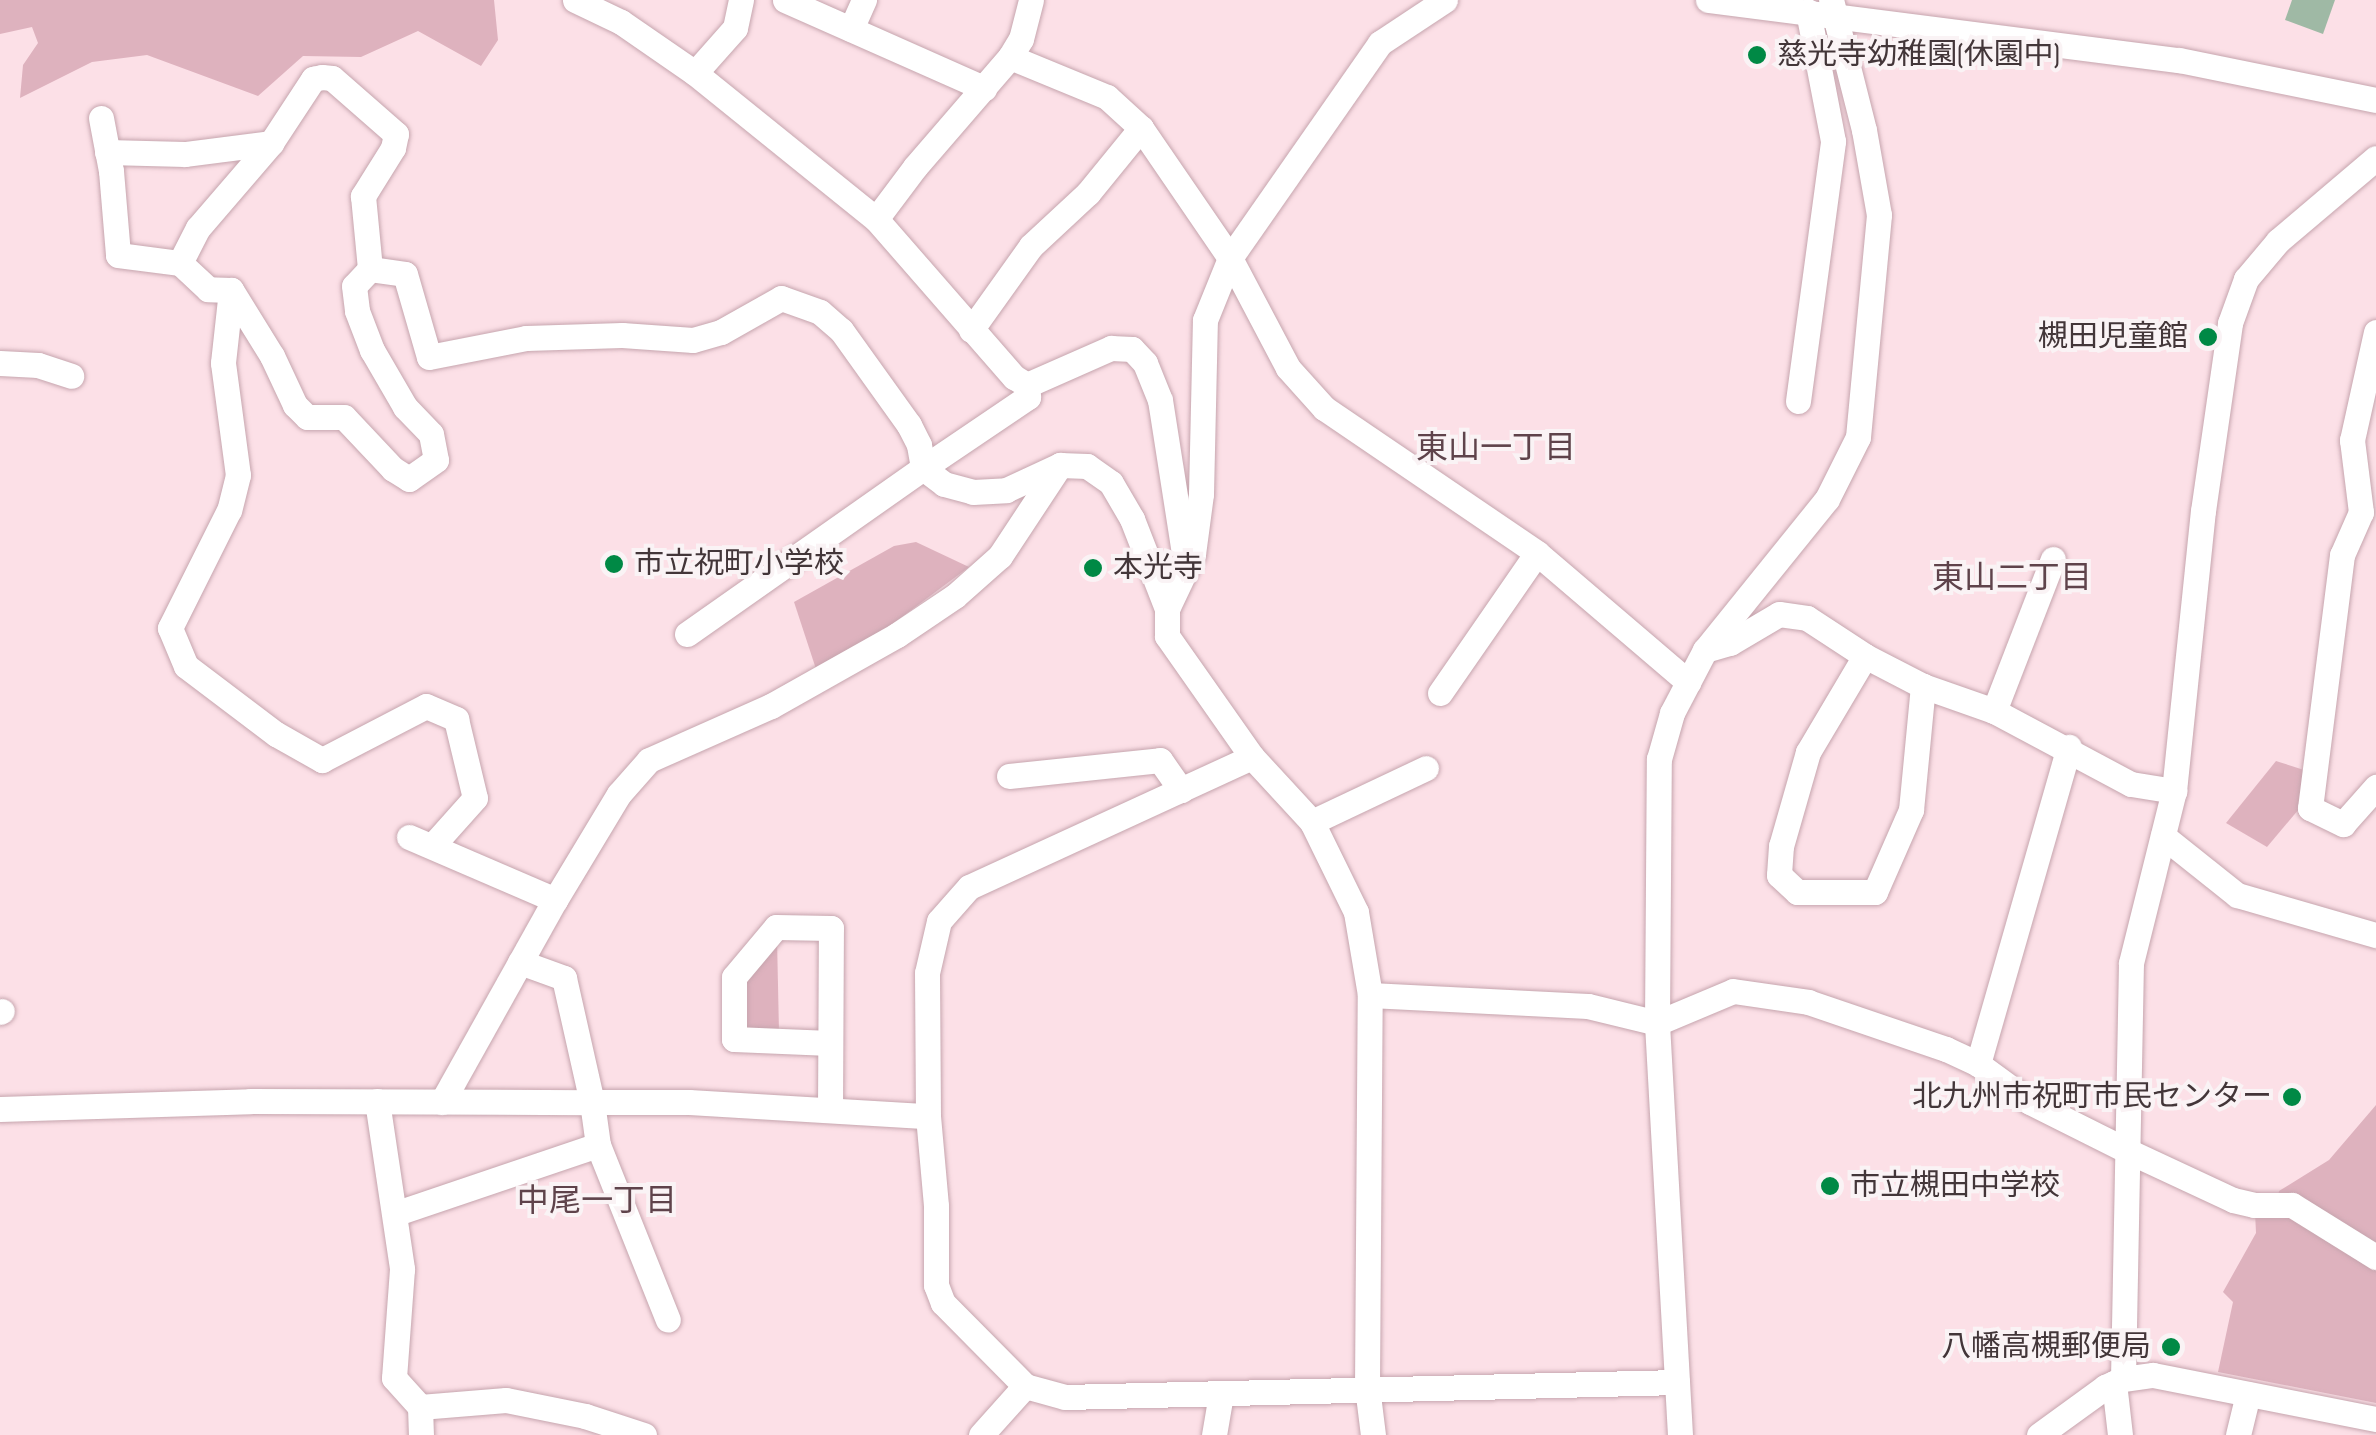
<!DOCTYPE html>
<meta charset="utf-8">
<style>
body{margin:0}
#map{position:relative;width:2376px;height:1435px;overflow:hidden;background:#fce0e7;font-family:"Sofia Sans Condensed","Noto Sans JP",sans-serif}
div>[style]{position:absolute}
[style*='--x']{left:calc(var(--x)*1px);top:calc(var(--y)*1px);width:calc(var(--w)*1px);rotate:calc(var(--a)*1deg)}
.green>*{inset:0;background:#deb2be}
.building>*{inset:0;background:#9fb9a5}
.roads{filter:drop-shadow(0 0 2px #c6a5ae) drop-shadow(0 0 2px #c6a5ae)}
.minor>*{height:25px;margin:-12.5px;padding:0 12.5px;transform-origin:12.5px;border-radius:12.5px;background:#fff}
.dots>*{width:28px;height:28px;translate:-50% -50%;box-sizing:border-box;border:5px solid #faf3f5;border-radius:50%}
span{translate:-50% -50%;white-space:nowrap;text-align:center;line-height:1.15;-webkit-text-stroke:8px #faf3f5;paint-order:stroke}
.poi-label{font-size:30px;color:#433639}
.left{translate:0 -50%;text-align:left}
.right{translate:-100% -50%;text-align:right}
.neighbourhood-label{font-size:32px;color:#5f434b}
</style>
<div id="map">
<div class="green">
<div style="clip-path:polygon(0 0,494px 0,498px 40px,481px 66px,418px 31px,361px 57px,303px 56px,258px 96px,147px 55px,92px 62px,20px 98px,23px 65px,38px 43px,32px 27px,0 34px)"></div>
<div style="clip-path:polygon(916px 542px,969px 567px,883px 631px,816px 669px,794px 602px,894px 546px)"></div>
<div style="clip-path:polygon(2276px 761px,2304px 770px,2299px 809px,2267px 847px,2226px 823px)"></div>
<div style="clip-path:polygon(777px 938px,779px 1032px,747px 1030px,742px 977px)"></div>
<div style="clip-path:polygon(2376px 1105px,2376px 1403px,2218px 1372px,2233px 1302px,2223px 1292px,2256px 1233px,2255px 1212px,2275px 1213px,2279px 1191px,2329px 1160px)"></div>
</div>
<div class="building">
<div style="clip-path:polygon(2292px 0,2335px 0,2323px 34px,2285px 20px)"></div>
</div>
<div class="roads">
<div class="minor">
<div style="--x:575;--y:0;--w:51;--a:25.6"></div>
<div style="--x:621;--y:22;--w:90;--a:34.6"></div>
<div style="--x:695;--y:73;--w:233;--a:38.9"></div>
<div style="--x:876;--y:219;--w:210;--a:48.9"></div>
<div style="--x:1014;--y:377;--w:15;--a:32"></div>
<div style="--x:1027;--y:385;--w:92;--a:-23.8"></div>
<div style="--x:1111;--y:348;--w:21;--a:3"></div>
<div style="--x:1132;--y:349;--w:19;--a:47"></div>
<div style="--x:1145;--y:363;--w:40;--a:68"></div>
<div style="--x:1160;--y:400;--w:149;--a:81.1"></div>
<div style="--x:785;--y:0;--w:218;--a:23.9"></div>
<div style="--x:1708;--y:0;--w:475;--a:7.3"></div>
<div style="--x:2179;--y:60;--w:201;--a:11.5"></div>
<div style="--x:851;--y:29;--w:32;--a:-66"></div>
<div style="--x:1010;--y:57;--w:105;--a:22.4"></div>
<div style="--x:1107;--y:97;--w:46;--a:42.4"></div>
<div style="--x:1141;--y:128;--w:158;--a:55.6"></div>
<div style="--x:1230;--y:258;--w:124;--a:62.2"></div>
<div style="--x:1288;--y:368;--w:54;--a:48"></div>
<div style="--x:1324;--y:408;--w:258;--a:34.2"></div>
<div style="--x:1537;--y:553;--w:199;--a:40.5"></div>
<div style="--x:695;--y:73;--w:60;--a:-48.4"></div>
<div style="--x:735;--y:28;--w:29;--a:-78"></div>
<div style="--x:322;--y:77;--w:10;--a:6"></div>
<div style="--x:332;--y:78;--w:85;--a:41.2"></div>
<div style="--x:396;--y:134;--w:14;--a:102"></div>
<div style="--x:393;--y:148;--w:57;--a:122"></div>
<div style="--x:363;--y:196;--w:73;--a:84.5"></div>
<div style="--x:370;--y:269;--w:23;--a:133"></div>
<div style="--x:354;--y:286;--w:25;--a:83"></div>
<div style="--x:357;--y:311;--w:42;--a:69"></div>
<div style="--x:372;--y:350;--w:66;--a:59.9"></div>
<div style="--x:405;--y:407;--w:37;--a:46"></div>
<div style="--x:431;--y:434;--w:26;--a:79"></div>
<div style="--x:436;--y:460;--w:33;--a:145"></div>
<div style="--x:409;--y:479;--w:19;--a:-148"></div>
<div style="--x:393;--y:469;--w:71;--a:-133.3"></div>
<div style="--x:344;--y:417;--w:37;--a:180"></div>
<div style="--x:307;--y:417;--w:17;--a:-135"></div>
<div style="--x:295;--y:405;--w:54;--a:-115.1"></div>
<div style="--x:272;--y:356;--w:78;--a:-121.8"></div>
<div style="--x:231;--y:290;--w:23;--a:-178"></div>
<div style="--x:208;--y:289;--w:38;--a:-137"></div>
<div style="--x:180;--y:263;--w:39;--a:-63"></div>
<div style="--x:198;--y:228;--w:112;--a:-49.3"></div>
<div style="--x:271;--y:143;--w:77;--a:-56.7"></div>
<div style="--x:313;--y:79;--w:9;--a:-13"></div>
<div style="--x:101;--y:118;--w:54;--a:79.3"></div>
<div style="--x:111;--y:171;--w:84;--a:85.2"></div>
<div style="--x:118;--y:255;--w:63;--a:7.4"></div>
<div style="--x:107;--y:152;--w:78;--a:1.5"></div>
<div style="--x:185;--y:154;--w:87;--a:-7.3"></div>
<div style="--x:876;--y:219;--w:65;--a:-53.1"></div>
<div style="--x:915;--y:167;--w:145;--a:-49.2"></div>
<div style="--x:1010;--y:57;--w:21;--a:-59"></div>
<div style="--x:1021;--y:39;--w:40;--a:-75.6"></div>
<div style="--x:370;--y:269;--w:35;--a:8"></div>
<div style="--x:405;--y:274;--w:86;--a:73.9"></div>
<div style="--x:429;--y:357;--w:99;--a:-11.1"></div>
<div style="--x:526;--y:338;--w:96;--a:-1.8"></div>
<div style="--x:622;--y:335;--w:71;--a:4"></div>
<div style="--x:693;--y:340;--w:29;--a:-16"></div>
<div style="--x:721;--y:332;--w:69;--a:-29.5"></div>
<div style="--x:781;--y:298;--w:41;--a:19.7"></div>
<div style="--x:820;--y:312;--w:28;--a:41"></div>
<div style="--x:841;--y:330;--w:117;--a:54.4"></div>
<div style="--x:909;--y:425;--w:22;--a:63"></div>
<div style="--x:919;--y:445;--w:23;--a:80"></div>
<div style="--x:923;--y:468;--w:127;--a:-34.1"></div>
<div style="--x:1028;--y:397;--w:12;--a:-95"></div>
<div style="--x:231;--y:290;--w:73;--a:96.3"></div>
<div style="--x:223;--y:363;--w:113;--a:82.4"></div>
<div style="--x:238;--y:475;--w:36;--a:104"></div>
<div style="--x:229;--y:510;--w:132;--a:116.6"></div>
<div style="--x:170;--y:628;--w:41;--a:67.2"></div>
<div style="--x:186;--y:666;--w:113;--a:37.1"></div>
<div style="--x:276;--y:734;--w:53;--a:29.5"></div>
<div style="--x:322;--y:760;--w:117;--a:-27.4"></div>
<div style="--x:426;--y:706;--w:33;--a:23"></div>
<div style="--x:456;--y:719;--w:81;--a:76.5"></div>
<div style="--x:475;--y:798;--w:63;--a:131.8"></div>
<div style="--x:971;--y:330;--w:103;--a:-54.5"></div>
<div style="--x:1031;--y:246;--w:78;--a:-42.9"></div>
<div style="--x:1088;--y:193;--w:84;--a:-50.8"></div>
<div style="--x:2376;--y:332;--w:111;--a:102.5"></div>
<div style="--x:2352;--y:440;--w:73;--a:82.9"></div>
<div style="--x:2361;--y:512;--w:47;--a:113.8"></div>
<div style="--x:2342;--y:555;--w:255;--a:97.2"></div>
<div style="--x:2310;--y:808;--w:37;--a:26"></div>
<div style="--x:2343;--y:824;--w:50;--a:-48.3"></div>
<div style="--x:0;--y:363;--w:38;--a:3"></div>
<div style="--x:38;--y:365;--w:35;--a:18"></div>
<div style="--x:1798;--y:401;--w:262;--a:-82.3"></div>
<div style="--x:1833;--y:141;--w:132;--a:-100.9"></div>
<div style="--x:687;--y:634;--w:289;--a:-35.1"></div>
<div style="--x:923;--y:468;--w:26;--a:37"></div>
<div style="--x:944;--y:484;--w:30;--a:15"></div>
<div style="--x:973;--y:492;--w:33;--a:-3"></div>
<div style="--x:1006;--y:490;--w:60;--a:-24.8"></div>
<div style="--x:1060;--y:465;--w:27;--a:2"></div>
<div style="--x:1087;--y:466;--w:29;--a:35"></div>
<div style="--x:1111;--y:483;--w:42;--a:59.7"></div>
<div style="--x:1132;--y:519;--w:97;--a:68.7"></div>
<div style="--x:1705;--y:650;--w:26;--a:-16"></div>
<div style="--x:1730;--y:643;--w:57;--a:-30.6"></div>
<div style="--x:1779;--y:614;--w:28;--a:8"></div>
<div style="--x:1807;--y:618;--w:69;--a:33.2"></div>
<div style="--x:1865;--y:656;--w:65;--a:27.3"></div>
<div style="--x:1923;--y:686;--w:75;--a:19.4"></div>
<div style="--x:1994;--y:711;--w:155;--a:28.1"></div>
<div style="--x:2131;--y:784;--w:44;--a:9.2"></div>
<div style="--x:1865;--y:656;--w:112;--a:120.7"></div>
<div style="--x:1808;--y:752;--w:98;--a:106"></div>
<div style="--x:1781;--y:846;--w:29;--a:94"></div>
<div style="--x:1779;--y:875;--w:25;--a:43"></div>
<div style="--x:1797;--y:892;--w:78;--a:0"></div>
<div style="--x:1875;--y:892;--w:90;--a:-66.3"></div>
<div style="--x:1911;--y:810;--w:125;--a:-84.5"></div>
<div style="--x:1440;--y:693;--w:170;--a:-55.3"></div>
<div style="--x:1994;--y:711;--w:163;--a:-68.8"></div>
<div style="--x:1252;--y:757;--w:311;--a:155.3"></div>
<div style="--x:969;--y:887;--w:45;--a:131.4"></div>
<div style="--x:939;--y:921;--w:53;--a:103"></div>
<div style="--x:927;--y:973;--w:143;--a:89.6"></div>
<div style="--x:928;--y:1116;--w:90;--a:84.9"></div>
<div style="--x:936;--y:1206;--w:79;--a:90"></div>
<div style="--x:936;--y:1285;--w:19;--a:69"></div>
<div style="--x:943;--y:1303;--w:117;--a:45.3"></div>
<div style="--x:1025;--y:1386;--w:41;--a:15.4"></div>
<div style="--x:1065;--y:1397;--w:612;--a:-1.4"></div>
<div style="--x:1009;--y:776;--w:152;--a:-6"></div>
<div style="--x:1160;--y:760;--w:37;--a:55"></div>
<div style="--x:1312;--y:822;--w:126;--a:-25.3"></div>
<div style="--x:2163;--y:836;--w:95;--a:38.6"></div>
<div style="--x:2237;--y:895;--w:145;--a:16.1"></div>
<div style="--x:409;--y:837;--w:159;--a:23.3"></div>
<div style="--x:520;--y:962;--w:47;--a:20"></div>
<div style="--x:564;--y:978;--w:127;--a:77.3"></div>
<div style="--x:592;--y:1102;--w:97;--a:0"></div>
<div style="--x:689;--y:1102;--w:239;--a:3.4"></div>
<div style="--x:1370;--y:995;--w:218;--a:2.9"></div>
<div style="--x:1588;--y:1006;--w:71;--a:13.8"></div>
<div style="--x:1657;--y:1023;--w:82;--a:-22.8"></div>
<div style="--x:1733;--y:991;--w:76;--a:8.3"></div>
<div style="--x:1808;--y:1002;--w:146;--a:18.8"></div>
<div style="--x:1946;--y:1049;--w:35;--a:25"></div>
<div style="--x:1978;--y:1064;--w:64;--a:36.2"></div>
<div style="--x:2030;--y:1102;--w:110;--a:26.6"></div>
<div style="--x:2128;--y:1151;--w:116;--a:25"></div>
<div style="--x:2233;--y:1200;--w:22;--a:13"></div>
<div style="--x:2254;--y:1205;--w:38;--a:0"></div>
<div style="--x:2292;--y:1205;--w:99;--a:31.8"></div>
<div style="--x:0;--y:1012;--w:2;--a:-27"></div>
<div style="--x:1978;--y:1064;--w:330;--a:-74"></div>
<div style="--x:377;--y:1101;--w:170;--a:81.5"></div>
<div style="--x:402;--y:1269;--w:109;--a:94.2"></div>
<div style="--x:394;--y:1378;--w:39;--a:48"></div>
<div style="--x:420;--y:1407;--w:28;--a:88"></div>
<div style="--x:442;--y:1102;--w:231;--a:-60.8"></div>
<div style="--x:555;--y:900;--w:124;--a:-58.9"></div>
<div style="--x:619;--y:794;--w:45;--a:-48.6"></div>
<div style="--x:649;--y:760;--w:133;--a:-23.9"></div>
<div style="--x:771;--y:706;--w:145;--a:-29.4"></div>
<div style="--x:897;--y:635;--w:70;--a:-33.9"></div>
<div style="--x:955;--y:596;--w:60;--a:-41.6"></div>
<div style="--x:1000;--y:556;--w:109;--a:-56.6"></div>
<div style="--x:0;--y:1109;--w:250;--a:-1.8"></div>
<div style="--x:250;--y:1101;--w:342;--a:0.2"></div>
<div style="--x:592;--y:1102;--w:43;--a:82.1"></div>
<div style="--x:598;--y:1145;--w:188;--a:68.2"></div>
<div style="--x:830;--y:1110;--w:182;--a:-89.7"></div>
<div style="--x:831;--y:928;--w:55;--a:-179"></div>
<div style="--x:776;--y:927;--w:65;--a:130"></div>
<div style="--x:734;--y:977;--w:62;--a:90"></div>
<div style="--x:734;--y:1039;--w:96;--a:2.4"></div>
<div style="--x:397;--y:1213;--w:212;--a:-18.7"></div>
<div style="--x:2123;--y:1379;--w:416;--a:-88.9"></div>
<div style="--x:2131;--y:963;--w:177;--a:-76"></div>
<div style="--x:2174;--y:791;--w:281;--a:-84.1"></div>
<div style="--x:2203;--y:511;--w:190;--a:-81.8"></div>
<div style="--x:2230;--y:323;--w:47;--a:-70"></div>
<div style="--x:2246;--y:279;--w:50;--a:-49.9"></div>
<div style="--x:2278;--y:241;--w:128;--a:-40.3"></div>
<div style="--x:2114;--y:1383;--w:52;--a:83.4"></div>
<div style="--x:420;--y:1407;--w:86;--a:-4.7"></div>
<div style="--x:506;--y:1400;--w:81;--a:11.4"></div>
<div style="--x:585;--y:1416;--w:62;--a:17.9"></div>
<div style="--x:981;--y:1435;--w:66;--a:-48.1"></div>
<div style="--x:1214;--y:1435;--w:42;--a:-80.3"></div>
<div style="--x:1373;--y:1435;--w:48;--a:-97.1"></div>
<div style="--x:1367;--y:1387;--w:392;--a:-89.6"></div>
<div style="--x:1370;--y:995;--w:84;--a:-99.6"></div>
<div style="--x:1356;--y:912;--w:100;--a:-116.1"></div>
<div style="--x:1312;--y:822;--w:88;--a:-132.7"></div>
<div style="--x:1252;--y:757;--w:148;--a:-125.1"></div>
<div style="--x:1167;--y:636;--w:27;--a:-90"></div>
<div style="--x:1167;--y:609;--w:61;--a:-64.7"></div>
<div style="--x:1193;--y:554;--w:61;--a:-82.4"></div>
<div style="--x:1201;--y:494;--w:174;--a:-88.7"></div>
<div style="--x:1205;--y:320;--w:67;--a:-68"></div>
<div style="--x:1230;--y:258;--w:262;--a:-55.1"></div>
<div style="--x:1380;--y:43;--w:78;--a:-33.5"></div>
<div style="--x:1680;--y:1435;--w:413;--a:-93.2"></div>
<div style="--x:1657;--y:1023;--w:264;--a:-89.6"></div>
<div style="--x:1659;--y:759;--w:48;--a:-74.2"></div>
<div style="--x:1672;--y:713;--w:71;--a:-62.4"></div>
<div style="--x:1705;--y:650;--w:194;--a:-51.1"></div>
<div style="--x:1827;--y:499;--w:69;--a:-63.4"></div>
<div style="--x:1858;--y:437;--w:223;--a:-84.6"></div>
<div style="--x:1879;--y:215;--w:86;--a:-100"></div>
<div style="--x:1864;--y:130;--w:134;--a:-104.2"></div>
<div style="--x:2039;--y:1435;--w:82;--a:-36"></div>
<div style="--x:2105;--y:1387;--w:20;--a:-24"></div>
<div style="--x:2123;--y:1379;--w:30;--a:-8"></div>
<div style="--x:2153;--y:1375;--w:227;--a:11.2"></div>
<div style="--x:2238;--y:1435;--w:42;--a:-76.3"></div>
</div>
</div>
<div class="dots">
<div style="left:1757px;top:55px;background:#008945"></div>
<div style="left:2208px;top:337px;background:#008945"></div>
<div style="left:614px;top:564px;background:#008945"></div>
<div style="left:1093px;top:568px;background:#008945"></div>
<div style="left:2292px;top:1097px;background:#008945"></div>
<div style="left:1830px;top:1186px;background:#008945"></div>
<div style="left:2171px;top:1347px;background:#008945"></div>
</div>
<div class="poi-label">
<span class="left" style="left:1777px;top:55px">慈光寺幼稚園(休園中)</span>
<span class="right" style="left:2188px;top:337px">槻田児童館</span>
<span class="left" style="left:634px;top:564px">市立祝町小学校</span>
<span class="left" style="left:1113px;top:568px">本光寺</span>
<span class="right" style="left:2272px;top:1097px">北九州市祝町市民センター</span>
<span class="left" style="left:1850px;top:1186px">市立槻田中学校</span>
<span class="right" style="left:2151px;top:1347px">八幡高槻郵便局</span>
</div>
<div class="neighbourhood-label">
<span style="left:1496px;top:449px">東山一丁目</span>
<span style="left:2012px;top:579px">東山二丁目</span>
<span style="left:597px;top:1202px">中尾一丁目</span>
</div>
</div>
